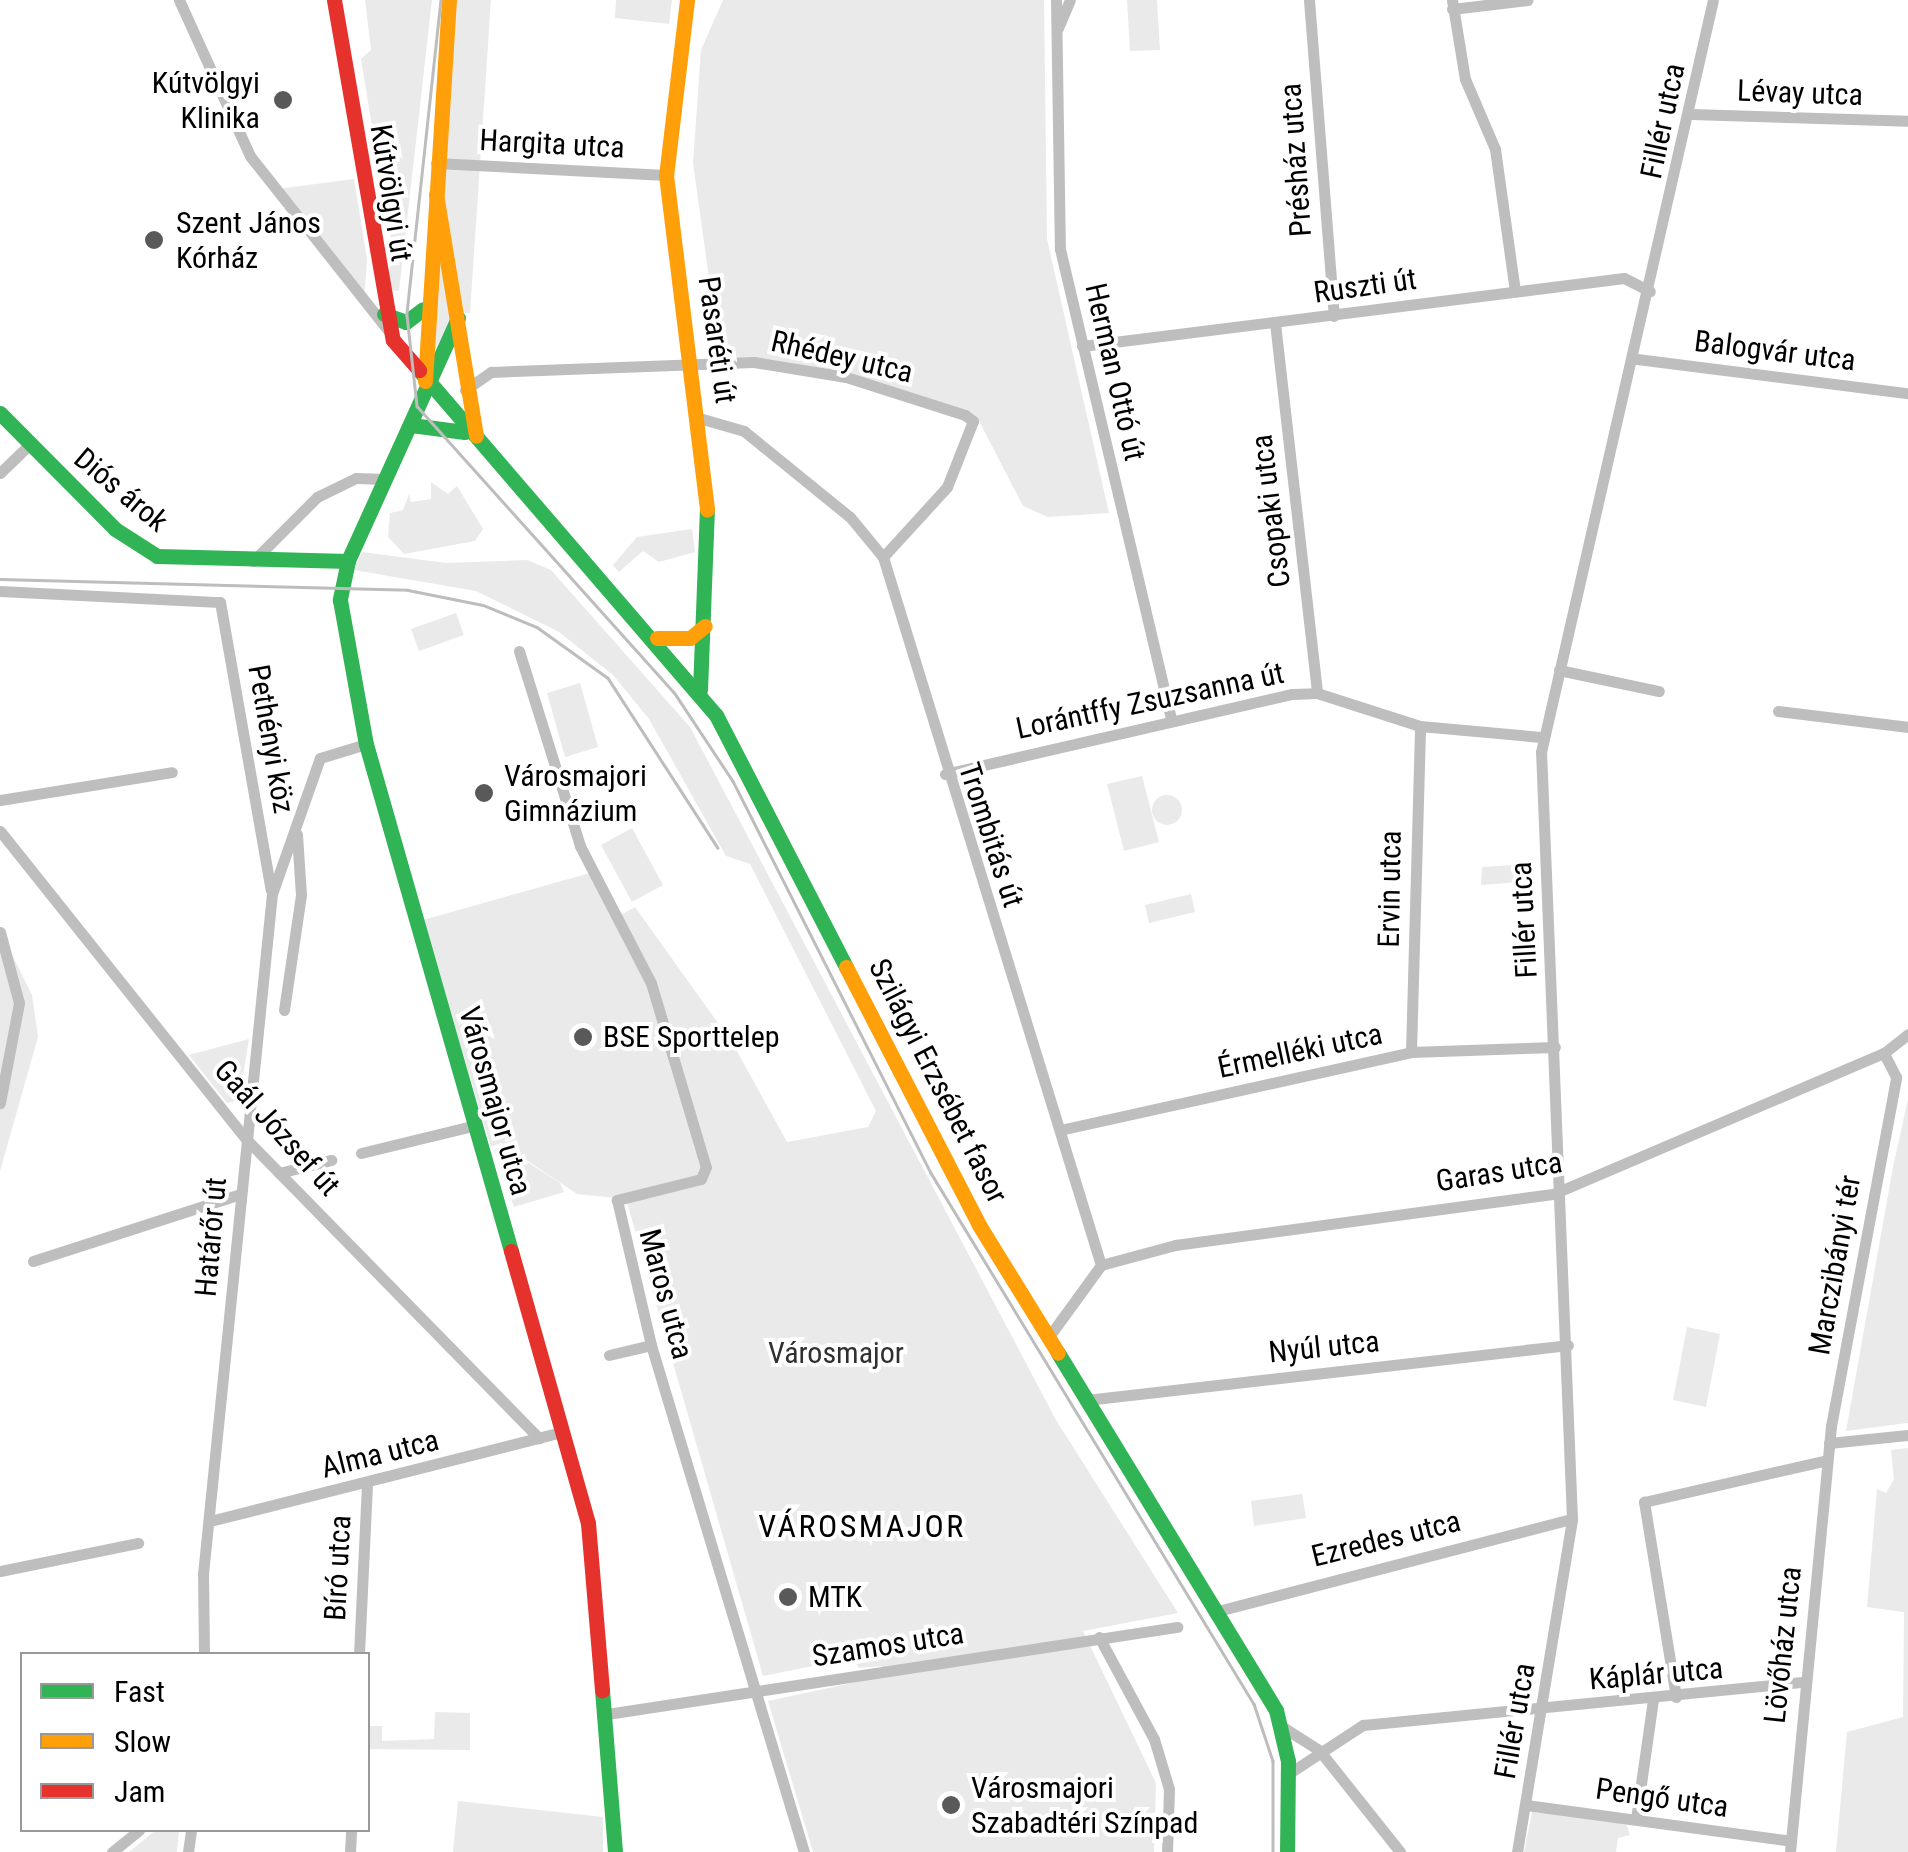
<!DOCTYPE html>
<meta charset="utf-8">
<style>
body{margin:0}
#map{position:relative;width:1908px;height:1852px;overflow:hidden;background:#fff;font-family:"Roboto Condensed",sans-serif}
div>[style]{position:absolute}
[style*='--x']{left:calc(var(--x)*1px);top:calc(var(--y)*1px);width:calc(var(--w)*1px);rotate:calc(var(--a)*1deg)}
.green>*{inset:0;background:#eaeaea}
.round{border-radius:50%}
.street>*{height:11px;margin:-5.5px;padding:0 5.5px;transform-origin:5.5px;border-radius:5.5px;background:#bebebe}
.fast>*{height:15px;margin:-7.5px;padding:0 7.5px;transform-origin:7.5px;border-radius:7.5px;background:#30b455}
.slow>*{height:15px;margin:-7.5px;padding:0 7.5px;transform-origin:7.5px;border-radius:7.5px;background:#ff9f0a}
.jam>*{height:15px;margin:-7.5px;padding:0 7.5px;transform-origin:7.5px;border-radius:7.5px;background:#e5322d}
.tram>*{height:2.5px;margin:-1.25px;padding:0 1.25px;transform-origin:1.25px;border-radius:1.25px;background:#bdbdbd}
.dots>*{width:28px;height:28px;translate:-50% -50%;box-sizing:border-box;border:5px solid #fff;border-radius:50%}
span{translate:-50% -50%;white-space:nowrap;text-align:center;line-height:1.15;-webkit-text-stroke:8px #fff;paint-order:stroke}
.poi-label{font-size:30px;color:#000}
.right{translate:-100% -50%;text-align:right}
.left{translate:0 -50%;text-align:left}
.street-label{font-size:30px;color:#000}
.park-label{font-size:30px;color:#303030}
.neighbourhood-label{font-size:32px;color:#000;letter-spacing:2.5px}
.legend{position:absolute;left:20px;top:1652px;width:350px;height:180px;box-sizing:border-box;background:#fff;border:2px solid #999;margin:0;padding:12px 18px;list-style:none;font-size:30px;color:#000}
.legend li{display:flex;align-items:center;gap:20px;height:50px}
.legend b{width:50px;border:2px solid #999}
</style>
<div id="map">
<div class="green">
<div style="clip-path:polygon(365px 0,432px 0,399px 291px,389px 290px,392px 198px,381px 182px,361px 59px,371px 50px)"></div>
<div style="clip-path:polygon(456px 0,491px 0,470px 313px,454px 313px,432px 356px)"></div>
<div style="clip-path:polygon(616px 0,672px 0,669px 24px,615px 18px)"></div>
<div style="clip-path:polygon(723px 0,1044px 0,1047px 239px,1109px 513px,1048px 517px,1023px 506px,978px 419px,845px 373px,720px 357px,693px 163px,701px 50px)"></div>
<div style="clip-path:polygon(1127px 0,1157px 0,1160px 50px,1130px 51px)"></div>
<div style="clip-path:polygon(354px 179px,367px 259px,364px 301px,277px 189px)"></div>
<div style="clip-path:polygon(431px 482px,448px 494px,457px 486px,483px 529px,475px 541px,404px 554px,388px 537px,390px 513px,403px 510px,409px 494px,411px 502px,431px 499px)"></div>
<div style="clip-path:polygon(692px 529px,695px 552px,659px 562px,643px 551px,619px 572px,613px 565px,637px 537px)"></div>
<div style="clip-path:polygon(362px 552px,446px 563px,527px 560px,551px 570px,690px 727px,1056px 1420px,1178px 1613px,1083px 1631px,1156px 1783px,1154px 1852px,813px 1852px,768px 1701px,885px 1676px,882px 1666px,859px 1668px,852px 1658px,763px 1676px,626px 1199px,577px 1194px,501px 1143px,491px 1147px,423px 920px,590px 873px,614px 919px,635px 907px,733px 1044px,787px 1142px,868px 1127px,876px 1111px,750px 864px,726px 856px,649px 719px,613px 675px,559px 632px,476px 591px,354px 570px)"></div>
<div style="clip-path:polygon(456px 613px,464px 635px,419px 651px,411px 629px)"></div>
<div style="clip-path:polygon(580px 683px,598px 747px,565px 757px,547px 693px)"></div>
<div style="clip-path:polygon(1142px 776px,1159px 842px,1124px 851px,1107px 784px)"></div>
<div class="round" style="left:1152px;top:795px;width:30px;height:30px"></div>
<div style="clip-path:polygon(632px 828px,663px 885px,632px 902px,601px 845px)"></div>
<div style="clip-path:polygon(1531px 864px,1532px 881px,1481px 885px,1482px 867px)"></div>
<div style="clip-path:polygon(1191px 894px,1195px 912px,1149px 923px,1145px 905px)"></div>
<div style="clip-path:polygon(0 930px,32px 995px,38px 1037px,0 1171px)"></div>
<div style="clip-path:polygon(249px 1039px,239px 1100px,227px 1103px,189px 1055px)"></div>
<div style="clip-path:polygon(1908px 1099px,1908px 1423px,1846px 1431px,1893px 1167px)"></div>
<div style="clip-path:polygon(502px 1146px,560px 1183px,564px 1192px,514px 1207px,494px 1150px)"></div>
<div style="clip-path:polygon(1687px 1327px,1720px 1334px,1706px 1407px,1673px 1400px)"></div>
<div style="clip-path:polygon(1908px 1448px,1908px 1852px,1836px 1852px,1847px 1732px,1903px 1717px,1904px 1612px,1867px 1607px,1877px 1489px,1886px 1493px,1894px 1479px,1891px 1450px)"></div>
<div style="clip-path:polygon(1302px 1494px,1306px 1518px,1254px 1526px,1251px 1501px)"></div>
<div style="clip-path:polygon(435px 1712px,470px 1713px,470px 1750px,368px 1749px,368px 1726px,382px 1726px,382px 1741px,434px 1739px)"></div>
<div style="clip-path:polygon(458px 1801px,603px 1817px,603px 1852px,453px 1852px)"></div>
<div style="clip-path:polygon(1532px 1812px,1625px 1820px,1630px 1835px,1618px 1838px,1616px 1852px,1524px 1852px)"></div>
<div style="clip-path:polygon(156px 1830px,179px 1830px,177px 1852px,129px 1852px)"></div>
</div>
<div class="street">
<div style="--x:179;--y:0;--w:171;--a:65.5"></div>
<div style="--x:250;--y:156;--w:222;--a:51.6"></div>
<div style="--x:1056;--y:0;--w:249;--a:89.1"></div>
<div style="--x:1060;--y:249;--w:482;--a:76.7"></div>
<div style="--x:1309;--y:0;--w:317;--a:85.5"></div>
<div style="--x:1452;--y:0;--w:80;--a:80.7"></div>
<div style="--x:1465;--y:79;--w:76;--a:66.8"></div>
<div style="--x:1495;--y:149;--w:144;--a:82"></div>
<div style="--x:1452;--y:9;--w:76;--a:-6.8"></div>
<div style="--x:1058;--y:28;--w:30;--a:-67"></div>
<div style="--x:1691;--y:114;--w:217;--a:1.8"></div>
<div style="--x:436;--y:163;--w:230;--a:3"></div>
<div style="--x:1275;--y:323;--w:372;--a:83.5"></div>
<div style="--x:1082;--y:346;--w:546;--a:-7.15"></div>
<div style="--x:1624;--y:278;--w:29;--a:27"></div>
<div style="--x:1637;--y:359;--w:273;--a:7.2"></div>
<div style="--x:465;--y:390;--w:32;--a:-35"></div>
<div style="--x:491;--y:372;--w:263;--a:-2.2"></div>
<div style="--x:754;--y:362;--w:93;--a:9.3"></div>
<div style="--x:846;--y:377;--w:125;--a:17.7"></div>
<div style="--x:965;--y:415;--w:10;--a:37"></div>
<div style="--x:973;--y:421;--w:71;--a:111.5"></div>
<div style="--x:947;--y:487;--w:95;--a:132.4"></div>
<div style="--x:699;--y:418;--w:47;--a:16.1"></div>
<div style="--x:744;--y:431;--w:136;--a:39.1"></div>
<div style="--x:850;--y:517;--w:52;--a:50.5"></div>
<div style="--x:883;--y:557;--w:741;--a:72.89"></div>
<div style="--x:0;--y:473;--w:42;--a:-44"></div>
<div style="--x:253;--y:561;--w:91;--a:-45"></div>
<div style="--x:317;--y:497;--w:43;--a:-26"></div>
<div style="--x:356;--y:478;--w:30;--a:2"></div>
<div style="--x:0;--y:591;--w:220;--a:2.9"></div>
<div style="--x:220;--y:602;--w:292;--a:80"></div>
<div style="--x:519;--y:651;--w:204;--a:72.6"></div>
<div style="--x:580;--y:846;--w:154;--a:62.6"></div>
<div style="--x:651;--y:983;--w:192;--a:73.4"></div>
<div style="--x:706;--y:1167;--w:13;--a:113"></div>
<div style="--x:701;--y:1179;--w:87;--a:166"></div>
<div style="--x:617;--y:1200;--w:149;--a:76.8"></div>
<div style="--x:651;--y:1345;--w:530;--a:73.21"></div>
<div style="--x:1559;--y:670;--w:102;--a:11.9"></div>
<div style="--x:1778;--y:711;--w:131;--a:7"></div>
<div style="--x:945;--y:774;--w:356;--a:-13"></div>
<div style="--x:1292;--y:694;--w:25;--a:-2"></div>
<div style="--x:1317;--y:693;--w:108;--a:17.8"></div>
<div style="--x:1420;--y:726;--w:122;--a:5.2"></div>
<div style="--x:0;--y:800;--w:174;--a:-9.2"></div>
<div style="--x:0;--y:831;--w:394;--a:51.4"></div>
<div style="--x:246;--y:1139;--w:419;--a:45.6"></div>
<div style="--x:0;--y:932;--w:73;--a:75"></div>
<div style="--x:19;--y:1003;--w:102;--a:100.8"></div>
<div style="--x:284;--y:1010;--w:116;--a:-81.6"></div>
<div style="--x:301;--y:895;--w:61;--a:-93.8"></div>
<div style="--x:1411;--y:1052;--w:326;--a:-88.4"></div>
<div style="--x:1060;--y:1130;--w:360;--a:-12.5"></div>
<div style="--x:1411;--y:1052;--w:144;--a:-2"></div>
<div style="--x:361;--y:1153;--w:115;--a:-13.6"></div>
<div style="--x:279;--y:1173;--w:54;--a:-14"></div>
<div style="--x:33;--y:1261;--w:218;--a:-17.9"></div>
<div style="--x:1048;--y:1338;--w:90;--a:-54"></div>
<div style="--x:1101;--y:1265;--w:77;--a:-15.1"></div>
<div style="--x:1175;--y:1245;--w:381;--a:-7.7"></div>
<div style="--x:1553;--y:1194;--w:360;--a:-23.1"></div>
<div style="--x:1884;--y:1053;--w:31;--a:-38"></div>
<div style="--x:609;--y:1355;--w:43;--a:-13.4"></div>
<div style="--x:1086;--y:1400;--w:485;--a:-6.5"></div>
<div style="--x:1829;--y:1443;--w:79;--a:-5.8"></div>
<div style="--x:210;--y:1521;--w:363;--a:-14.2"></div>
<div style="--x:0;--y:1571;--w:141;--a:-11.5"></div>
<div style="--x:1214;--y:1612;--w:370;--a:-14.6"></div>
<div style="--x:1099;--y:1637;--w:116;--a:61.7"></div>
<div style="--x:1154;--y:1739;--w:52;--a:73.3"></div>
<div style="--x:1169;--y:1789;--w:63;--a:91.8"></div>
<div style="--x:204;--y:1654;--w:80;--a:-90.7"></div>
<div style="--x:203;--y:1574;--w:683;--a:-84.21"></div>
<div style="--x:272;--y:894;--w:144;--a:-70.6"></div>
<div style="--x:320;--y:758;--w:48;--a:-16.9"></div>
<div style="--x:359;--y:1654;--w:170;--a:-87.3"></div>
<div style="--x:1676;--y:1697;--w:198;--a:-99.3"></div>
<div style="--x:1644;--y:1502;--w:188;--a:-12.9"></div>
<div style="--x:607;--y:1714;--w:577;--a:-8.68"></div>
<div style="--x:1281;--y:1726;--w:45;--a:32.3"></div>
<div style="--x:1319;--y:1750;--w:130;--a:51.5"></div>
<div style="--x:1288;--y:1774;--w:90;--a:-33.2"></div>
<div style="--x:1363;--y:1725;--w:442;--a:-5.6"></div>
<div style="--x:1526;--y:1805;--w:267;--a:7.7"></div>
<div style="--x:1636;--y:1819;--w:121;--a:-81.9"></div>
<div style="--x:112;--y:1852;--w:35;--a:-39"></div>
<div style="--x:188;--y:1852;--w:22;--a:-82"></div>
<div style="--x:350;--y:1852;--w:22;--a:-87"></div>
<div style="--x:1517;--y:1852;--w:338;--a:-80.6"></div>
<div style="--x:1572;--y:1519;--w:768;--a:-92.31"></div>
<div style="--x:1541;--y:752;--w:771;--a:-77.12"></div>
<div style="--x:1790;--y:1852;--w:428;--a:-84.5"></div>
<div style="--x:1831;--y:1426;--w:355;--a:-79.4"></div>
<div style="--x:1896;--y:1077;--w:27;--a:-117"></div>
</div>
<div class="fast">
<div style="--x:384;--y:314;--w:23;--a:20"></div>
<div style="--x:406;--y:322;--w:21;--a:-37"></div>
<div style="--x:458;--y:318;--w:267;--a:114.4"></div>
<div style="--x:348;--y:561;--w:40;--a:102"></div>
<div style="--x:340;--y:600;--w:146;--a:79.8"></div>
<div style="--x:366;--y:744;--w:527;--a:74.04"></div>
<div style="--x:419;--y:370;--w:455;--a:49.3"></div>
<div style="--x:716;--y:715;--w:284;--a:62.7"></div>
<div style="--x:0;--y:413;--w:163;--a:45.2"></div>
<div style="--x:115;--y:529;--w:50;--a:32.7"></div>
<div style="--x:157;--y:556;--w:191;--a:1.5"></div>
<div style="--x:411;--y:425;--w:54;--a:7.4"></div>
<div style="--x:700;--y:690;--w:181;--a:-87.8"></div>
<div style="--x:1058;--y:1353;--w:418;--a:58.6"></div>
<div style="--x:1276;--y:1710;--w:52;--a:76.8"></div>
<div style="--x:1288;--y:1761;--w:91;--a:90.6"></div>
<div style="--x:602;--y:1690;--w:163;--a:85.4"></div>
</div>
<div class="slow">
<div style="--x:687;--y:0;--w:176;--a:96.8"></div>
<div style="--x:666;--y:175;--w:337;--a:83"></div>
<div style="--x:436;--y:194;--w:245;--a:80.6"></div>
<div style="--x:425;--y:381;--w:382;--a:-86.4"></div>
<div style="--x:657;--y:638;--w:33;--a:0"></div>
<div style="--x:690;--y:638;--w:19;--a:-39"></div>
<div style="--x:846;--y:967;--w:290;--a:62.7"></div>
<div style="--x:979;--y:1225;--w:150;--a:58.3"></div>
</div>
<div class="jam">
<div style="--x:334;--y:0;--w:345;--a:80.2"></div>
<div style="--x:393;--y:340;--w:40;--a:49"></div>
<div style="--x:511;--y:1251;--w:283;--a:74.2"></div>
<div style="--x:588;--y:1523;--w:168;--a:85.2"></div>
</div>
<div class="tram">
<div style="--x:441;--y:0;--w:317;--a:96.2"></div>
<div style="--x:407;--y:315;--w:92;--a:83.7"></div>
<div style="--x:417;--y:406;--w:385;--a:48.1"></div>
<div style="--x:674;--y:692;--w:107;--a:56.5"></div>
<div style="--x:733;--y:781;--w:439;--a:63.2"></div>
<div style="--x:931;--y:1173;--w:622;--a:58.69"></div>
<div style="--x:1254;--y:1704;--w:60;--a:71.6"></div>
<div style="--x:1273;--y:1761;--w:91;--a:90"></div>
<div style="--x:0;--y:579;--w:408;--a:1.5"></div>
<div style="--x:408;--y:590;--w:76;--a:11.3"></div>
<div style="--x:483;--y:605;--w:58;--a:22.2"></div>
<div style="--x:537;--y:627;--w:87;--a:35.7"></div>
<div style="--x:608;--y:678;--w:202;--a:57.1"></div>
</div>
<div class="dots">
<div style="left:283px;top:100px;background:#595959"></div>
<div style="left:154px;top:240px;background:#595959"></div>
<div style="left:484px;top:793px;background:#595959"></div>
<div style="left:583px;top:1037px;background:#595959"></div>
<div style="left:788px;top:1597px;background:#595959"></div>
<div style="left:951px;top:1805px;background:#595959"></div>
</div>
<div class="poi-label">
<span class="right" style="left:260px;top:100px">Kútvölgyi<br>Klinika</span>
<span class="left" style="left:176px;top:240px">Szent János<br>Kórház</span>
<span class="left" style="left:504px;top:793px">Városmajori<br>Gimnázium</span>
<span class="left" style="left:603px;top:1037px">BSE Sporttelep</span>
<span class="left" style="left:808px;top:1597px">MTK</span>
<span class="left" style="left:971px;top:1805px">Városmajori<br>Szabadtéri Színpad</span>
</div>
<div class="street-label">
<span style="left:1800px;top:93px;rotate:2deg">Lévay utca</span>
<span style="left:1663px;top:121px;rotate:-78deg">Fillér utca</span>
<span style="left:552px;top:144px;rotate:3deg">Hargita utca</span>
<span style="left:1296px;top:160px;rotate:-94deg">Présház utca</span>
<span style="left:391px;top:193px;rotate:81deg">Kútvölgyi út</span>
<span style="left:1365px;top:286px;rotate:-8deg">Ruszti út</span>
<span style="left:717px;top:340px;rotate:82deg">Pasaréti út</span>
<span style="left:1775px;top:351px;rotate:7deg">Balogvár utca</span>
<span style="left:842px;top:357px;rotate:13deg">Rhédey utca</span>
<span style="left:1115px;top:372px;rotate:77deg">Herman Ottó út</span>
<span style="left:121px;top:490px;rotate:40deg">Diós árok</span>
<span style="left:1271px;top:511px;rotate:-97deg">Csopaki utca</span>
<span style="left:1150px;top:701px;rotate:-12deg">Lorántffy Zsuzsanna út</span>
<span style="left:271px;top:739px;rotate:80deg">Pethényi köz</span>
<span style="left:991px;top:835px;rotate:72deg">Trombitás út</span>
<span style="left:1390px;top:889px;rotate:-89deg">Ervin utca</span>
<span style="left:1524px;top:920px;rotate:-93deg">Fillér utca</span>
<span style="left:1300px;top:1051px;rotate:-12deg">Érmelléki utca</span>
<span style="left:938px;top:1081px;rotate:63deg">Szilágyi Erzsébet fasor</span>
<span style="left:495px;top:1101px;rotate:74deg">Városmajor utca</span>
<span style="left:277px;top:1128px;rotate:48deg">Gaál József út</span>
<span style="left:1499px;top:1172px;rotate:-9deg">Garas utca</span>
<span style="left:211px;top:1237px;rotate:-85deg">Határőr út</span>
<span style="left:1835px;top:1265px;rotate:-80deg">Marczibányi tér</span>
<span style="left:666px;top:1294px;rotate:75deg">Maros utca</span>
<span style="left:1324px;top:1347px;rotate:-6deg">Nyúl utca</span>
<span style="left:380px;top:1454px;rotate:-14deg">Alma utca</span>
<span style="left:1386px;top:1539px;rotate:-14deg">Ezredes utca</span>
<span style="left:338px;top:1568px;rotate:-87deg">Bíró utca</span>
<span style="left:888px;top:1645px;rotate:-9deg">Szamos utca</span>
<span style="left:1783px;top:1645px;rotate:-84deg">Lövőház utca</span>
<span style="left:1656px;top:1674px;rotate:-5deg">Káplár utca</span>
<span style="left:1515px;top:1721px;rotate:-80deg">Fillér utca</span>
<span style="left:1662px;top:1798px;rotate:8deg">Pengő utca</span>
</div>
<div class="park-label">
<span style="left:836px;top:1353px">Városmajor</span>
</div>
<div class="neighbourhood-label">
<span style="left:862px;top:1526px">VÁROSMAJOR</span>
</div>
<ul class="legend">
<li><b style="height:12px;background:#30b455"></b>Fast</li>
<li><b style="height:12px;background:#ff9f0a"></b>Slow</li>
<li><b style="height:12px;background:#e5322d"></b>Jam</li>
</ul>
</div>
